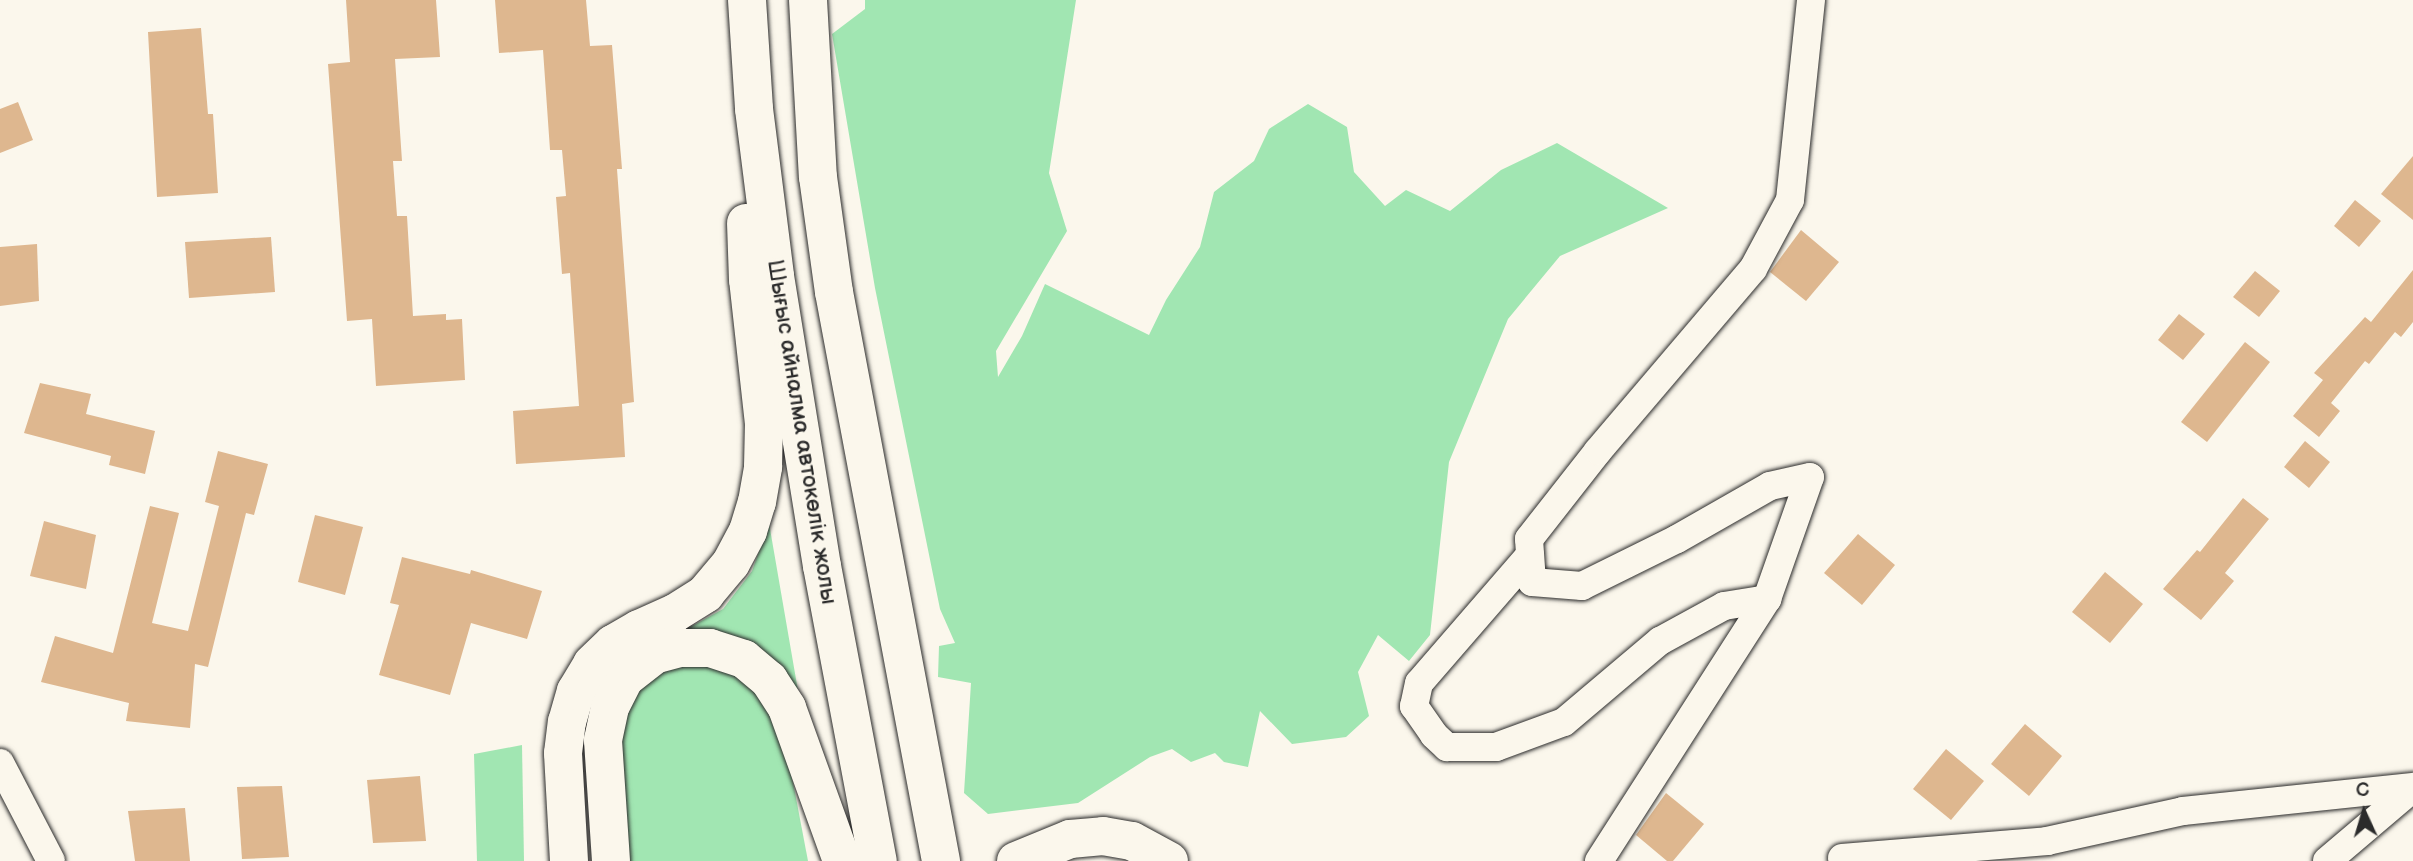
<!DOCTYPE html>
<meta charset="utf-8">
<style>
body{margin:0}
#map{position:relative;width:2413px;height:861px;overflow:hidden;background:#fbf7ec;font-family:"Balsamiq Sans",sans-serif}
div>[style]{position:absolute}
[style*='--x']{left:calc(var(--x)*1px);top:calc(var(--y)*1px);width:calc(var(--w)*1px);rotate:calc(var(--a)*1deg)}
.green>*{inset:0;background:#a1e6b2}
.building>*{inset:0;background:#deb78f}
.roads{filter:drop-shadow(0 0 2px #2b2b2b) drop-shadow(0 0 2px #2b2b2b)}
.street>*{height:28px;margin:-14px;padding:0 14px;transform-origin:14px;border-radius:14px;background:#fbf7ec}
.secondary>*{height:38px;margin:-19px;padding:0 19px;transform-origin:19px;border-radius:19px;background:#fbf7ec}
.primary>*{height:38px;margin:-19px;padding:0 19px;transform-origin:19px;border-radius:19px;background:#fbf7ec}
span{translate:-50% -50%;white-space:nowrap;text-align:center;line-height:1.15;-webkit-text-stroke:5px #fbf7ec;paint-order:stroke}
.street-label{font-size:23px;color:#2b2b2b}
.north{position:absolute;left:2329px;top:777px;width:70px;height:70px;-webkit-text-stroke:5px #fbf7ec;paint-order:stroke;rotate:356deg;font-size:19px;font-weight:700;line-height:28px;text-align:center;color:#2b2b2b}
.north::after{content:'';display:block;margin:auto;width:24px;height:32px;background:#2b2b2b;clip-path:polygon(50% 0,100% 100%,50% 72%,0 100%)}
</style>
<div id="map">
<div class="green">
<div style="clip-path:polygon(865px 0,1076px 0,1049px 173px,1067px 231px,996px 351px,998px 377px,1022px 336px,1045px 284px,1149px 335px,1166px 300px,1200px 247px,1214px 192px,1254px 161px,1269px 129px,1308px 104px,1347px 127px,1354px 172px,1385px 206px,1406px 190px,1450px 211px,1501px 170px,1557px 143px,1668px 208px,1560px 256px,1508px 319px,1449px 462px,1430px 635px,1409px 661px,1378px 635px,1358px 672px,1369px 716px,1346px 737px,1292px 744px,1260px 711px,1248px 767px,1224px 762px,1215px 753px,1191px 762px,1172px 749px,1150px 757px,1078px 803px,988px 814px,964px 793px,971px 683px,938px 677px,939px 646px,955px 643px,940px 609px,875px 288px,832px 34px,865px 9px)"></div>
<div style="clip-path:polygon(769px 523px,801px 708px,683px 631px,723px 609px,752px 571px)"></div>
<div style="clip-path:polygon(715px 663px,758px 686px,785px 740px,808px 861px,629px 861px,622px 743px,626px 716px,635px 693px,666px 667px)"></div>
<div style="clip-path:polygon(522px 745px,524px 861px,477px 861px,474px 754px)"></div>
</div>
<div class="building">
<div style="clip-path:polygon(346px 0,436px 0,440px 57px,395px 59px,402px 161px,393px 161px,397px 216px,407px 216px,413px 316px,446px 314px,446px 320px,462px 319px,465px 380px,376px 386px,372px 319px,347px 321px,328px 64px,350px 62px)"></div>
<div style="clip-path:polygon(495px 0,586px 0,590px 46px,612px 45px,622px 169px,617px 169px,634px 402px,622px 404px,625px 457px,516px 464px,513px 411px,579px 406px,570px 273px,562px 274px,556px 197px,566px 196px,562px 150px,550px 150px,543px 50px,499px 53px)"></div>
<div style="clip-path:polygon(201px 28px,208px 114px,213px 114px,218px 193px,157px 197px,148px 32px)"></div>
<div style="clip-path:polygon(18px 102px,33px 140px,0 153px,0 109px)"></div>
<div style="clip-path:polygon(2413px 156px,2413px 220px,2381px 194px)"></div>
<div style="clip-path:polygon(2355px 200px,2381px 221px,2359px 247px,2334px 226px)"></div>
<div style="clip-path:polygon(1801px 230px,1839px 262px,1806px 301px,1770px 272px)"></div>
<div style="clip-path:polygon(271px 237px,275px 292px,189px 298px,185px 242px)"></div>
<div style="clip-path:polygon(37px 244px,39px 301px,0 306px,0 247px)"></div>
<div style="clip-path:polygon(2413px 270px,2413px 322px,2401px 337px,2395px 332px,2369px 364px,2365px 361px,2331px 403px,2340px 411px,2319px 437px,2293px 416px,2323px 380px,2314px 373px,2365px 317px,2371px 322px)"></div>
<div style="clip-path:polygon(2255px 271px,2280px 291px,2259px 317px,2233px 297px)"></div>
<div style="clip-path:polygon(2179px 314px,2205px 334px,2183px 360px,2158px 340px)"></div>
<div style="clip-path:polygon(2245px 342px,2270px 362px,2207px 442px,2181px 422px)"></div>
<div style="clip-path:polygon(40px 383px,91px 394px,86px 414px,155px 431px,145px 474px,109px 465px,111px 456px,24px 433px)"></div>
<div style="clip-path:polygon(2305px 441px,2330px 462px,2309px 488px,2284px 467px)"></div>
<div style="clip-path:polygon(218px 451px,268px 464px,254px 515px,246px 513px,208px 667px,195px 664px,190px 728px,126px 721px,129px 703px,41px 682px,55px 636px,113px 653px,150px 506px,179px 513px,152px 623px,188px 631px,219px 506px,205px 502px)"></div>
<div style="clip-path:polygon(2243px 498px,2269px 519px,2225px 573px,2234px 581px,2201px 620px,2163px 589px,2197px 550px,2200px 552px)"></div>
<div style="clip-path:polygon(315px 515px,363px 527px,345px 595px,298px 582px)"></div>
<div style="clip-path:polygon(44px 521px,96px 535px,86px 589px,30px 576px)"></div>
<div style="clip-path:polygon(1858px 534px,1895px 565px,1862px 605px,1824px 573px)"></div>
<div style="clip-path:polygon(402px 557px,470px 574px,471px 570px,542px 591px,527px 639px,471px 623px,450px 695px,379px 675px,399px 605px,390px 603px)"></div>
<div style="clip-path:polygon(2105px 572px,2143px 604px,2110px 643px,2072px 612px)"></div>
<div style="clip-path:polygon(2025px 724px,2062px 756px,2029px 796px,1991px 764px)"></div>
<div style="clip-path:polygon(1946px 749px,1984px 781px,1951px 820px,1913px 789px)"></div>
<div style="clip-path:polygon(420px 776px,426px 841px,373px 843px,367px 780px)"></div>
<div style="clip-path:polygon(282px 786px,289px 857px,242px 859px,237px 787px)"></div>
<div style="clip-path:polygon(1666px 793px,1704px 824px,1673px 861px,1667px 861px,1636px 835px)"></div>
<div style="clip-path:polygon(185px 808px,190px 861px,135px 861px,128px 811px)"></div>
</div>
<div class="roads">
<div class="street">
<div style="--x:1530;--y:555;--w:169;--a:130.9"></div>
<div style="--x:1419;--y:683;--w:24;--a:102"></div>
<div style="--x:1414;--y:706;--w:35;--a:55"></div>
<div style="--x:1434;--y:735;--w:18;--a:43"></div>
<div style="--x:1447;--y:747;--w:49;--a:0"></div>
<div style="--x:1496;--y:747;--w:72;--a:-20.2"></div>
<div style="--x:1564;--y:722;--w:126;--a:-40.2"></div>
<div style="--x:1660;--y:641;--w:73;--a:-28.7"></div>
<div style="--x:1724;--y:606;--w:44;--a:-9.2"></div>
<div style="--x:0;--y:763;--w:110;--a:62.5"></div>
<div style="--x:1842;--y:858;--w:206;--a:-4.7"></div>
<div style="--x:2047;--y:841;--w:139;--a:-12.4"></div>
<div style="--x:2183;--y:811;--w:231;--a:-6"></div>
<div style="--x:1599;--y:861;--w:311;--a:-57.3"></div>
<div style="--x:1767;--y:599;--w:129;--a:-70.6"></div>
<div style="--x:1810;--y:477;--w:41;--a:167.3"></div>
<div style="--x:1770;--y:486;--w:107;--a:150.3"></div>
<div style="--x:1677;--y:539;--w:106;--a:153.7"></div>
<div style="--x:1582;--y:586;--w:50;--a:-175.4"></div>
<div style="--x:1532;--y:582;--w:43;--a:-94"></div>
<div style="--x:1529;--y:539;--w:112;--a:-51.9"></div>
<div style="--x:1598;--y:451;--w:239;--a:-49.6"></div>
<div style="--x:1753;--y:269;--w:78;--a:-61.8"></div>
<div style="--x:1790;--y:200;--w:201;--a:-84"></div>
<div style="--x:2327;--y:861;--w:113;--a:-40.3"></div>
</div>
<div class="secondary">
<div style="--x:1016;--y:861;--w:58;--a:-22.2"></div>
<div style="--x:1070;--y:839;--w:33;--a:-5"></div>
<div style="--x:1103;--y:836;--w:29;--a:10"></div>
<div style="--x:1132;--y:841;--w:42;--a:28.4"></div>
</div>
<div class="primary">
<div style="--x:747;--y:0;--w:109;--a:86.3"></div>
<div style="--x:754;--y:109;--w:168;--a:82.8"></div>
<div style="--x:775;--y:276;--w:294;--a:80.8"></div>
<div style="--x:822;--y:566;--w:300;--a:79.3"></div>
<div style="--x:808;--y:0;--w:177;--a:86.8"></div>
<div style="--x:818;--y:177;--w:116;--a:82.1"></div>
<div style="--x:834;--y:292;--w:579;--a:79.35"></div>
<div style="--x:569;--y:861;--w:108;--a:-93.2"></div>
<div style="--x:563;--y:753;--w:31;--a:-83"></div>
<div style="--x:567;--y:722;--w:32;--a:-74"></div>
<div style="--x:576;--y:691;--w:31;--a:-59"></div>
<div style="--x:592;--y:664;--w:29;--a:-44"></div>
<div style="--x:613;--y:644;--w:30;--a:-30"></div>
<div style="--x:639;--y:629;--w:39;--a:-24"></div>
<div style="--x:675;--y:613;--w:36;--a:-32"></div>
<div style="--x:705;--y:594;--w:40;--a:-50"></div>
<div style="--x:731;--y:563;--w:36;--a:-62"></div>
<div style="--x:748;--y:531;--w:30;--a:-73"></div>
<div style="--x:757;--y:502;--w:36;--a:-80"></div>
<div style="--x:763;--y:467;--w:43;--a:-88.7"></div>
<div style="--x:764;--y:424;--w:145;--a:-96.3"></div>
<div style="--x:748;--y:280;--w:57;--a:-92"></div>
<div style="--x:611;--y:861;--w:121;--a:-93.8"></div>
<div style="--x:603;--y:740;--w:34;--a:-78"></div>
<div style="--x:610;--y:707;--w:33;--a:-63"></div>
<div style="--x:625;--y:678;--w:37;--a:-38"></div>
<div style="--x:654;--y:655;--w:27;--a:-15"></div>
<div style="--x:680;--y:648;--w:30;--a:0"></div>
<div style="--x:710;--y:648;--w:36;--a:18"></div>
<div style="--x:744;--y:659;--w:33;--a:40"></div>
<div style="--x:769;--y:680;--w:33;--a:57"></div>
<div style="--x:787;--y:708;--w:163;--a:70.2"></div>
</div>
</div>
<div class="street-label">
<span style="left:802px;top:432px;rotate:81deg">Шығыс айналма автокөлік жолы</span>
</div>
<div class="north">С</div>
</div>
